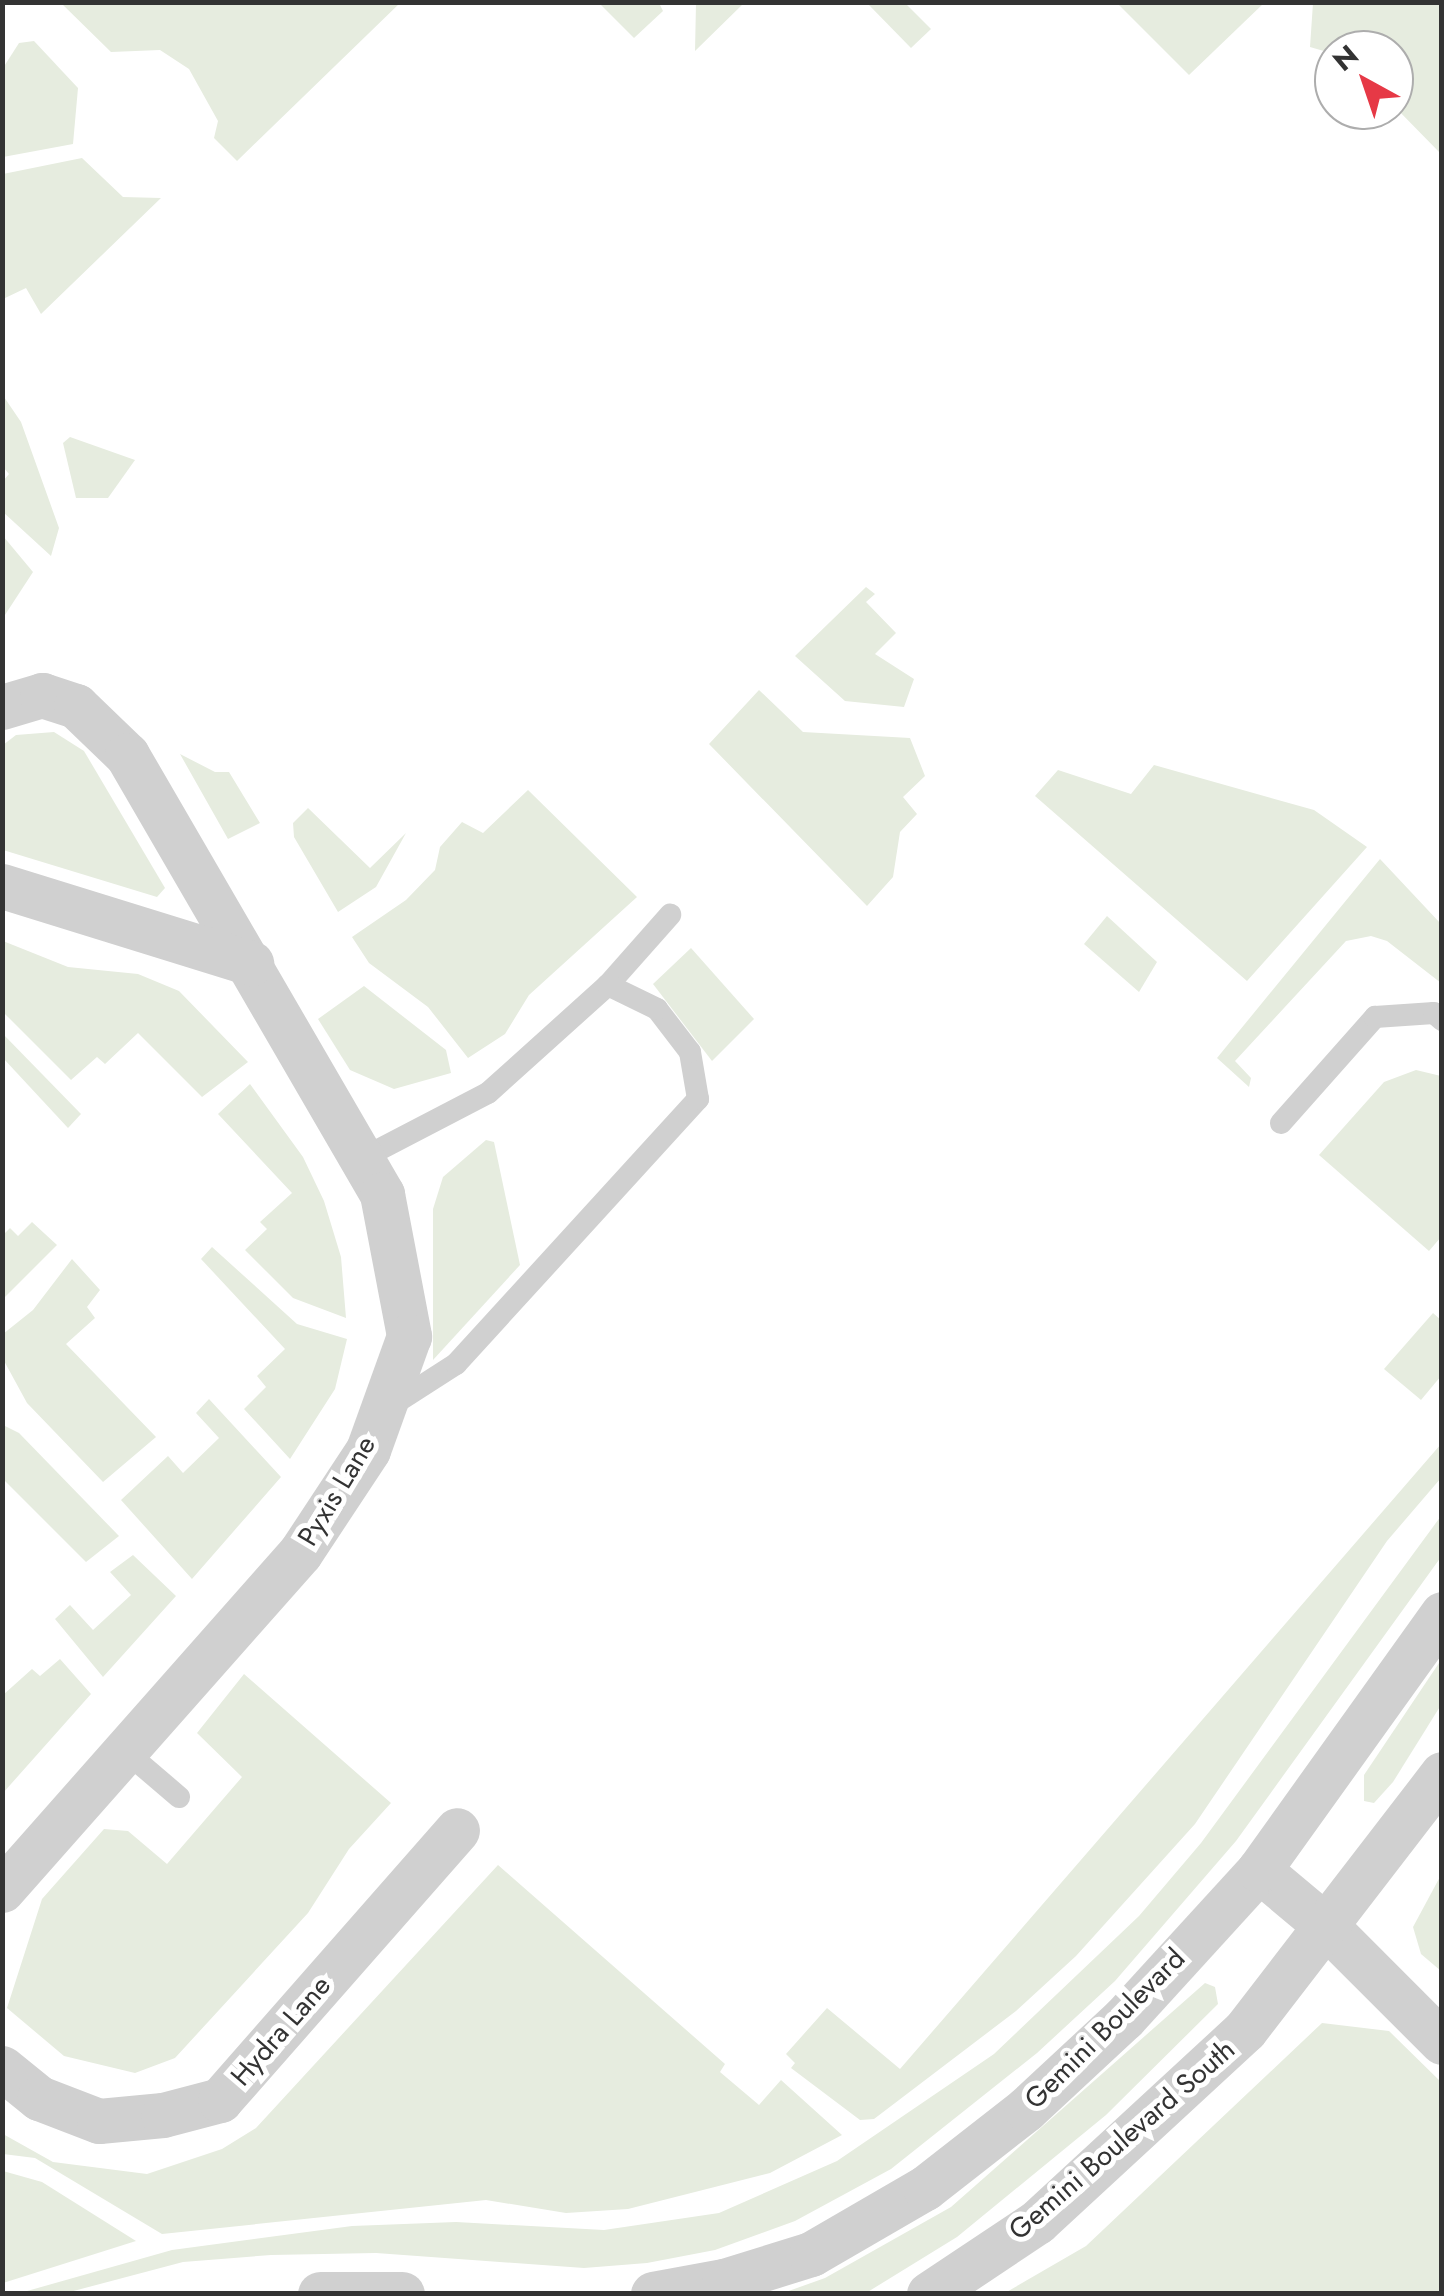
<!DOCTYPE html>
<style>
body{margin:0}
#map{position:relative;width:1444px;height:2296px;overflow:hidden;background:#fff;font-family:Jost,sans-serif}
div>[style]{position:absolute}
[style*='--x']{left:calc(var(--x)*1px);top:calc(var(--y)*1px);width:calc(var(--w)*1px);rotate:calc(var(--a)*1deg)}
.green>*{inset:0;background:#e6ecdf}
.lane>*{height:22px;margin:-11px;padding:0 11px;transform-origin:11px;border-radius:11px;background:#d0d0d0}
.street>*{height:45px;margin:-22.5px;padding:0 22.5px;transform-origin:22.5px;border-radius:22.5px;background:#d0d0d0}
span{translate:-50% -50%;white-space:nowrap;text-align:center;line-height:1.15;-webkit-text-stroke:10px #fff;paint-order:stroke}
.street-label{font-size:28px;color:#333}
.frame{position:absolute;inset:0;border:5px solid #333;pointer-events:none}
.north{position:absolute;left:1314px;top:30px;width:100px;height:100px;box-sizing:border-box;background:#fff;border:2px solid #adadad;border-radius:50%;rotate:320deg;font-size:28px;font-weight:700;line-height:40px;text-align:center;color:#333}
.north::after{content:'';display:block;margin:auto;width:35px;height:45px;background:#e63946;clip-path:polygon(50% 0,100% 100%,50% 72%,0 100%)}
</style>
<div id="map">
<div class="green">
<div style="clip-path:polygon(61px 3px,400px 3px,237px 161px,214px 138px,218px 121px,189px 69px,160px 50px,111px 52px)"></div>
<div style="clip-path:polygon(599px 3px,659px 3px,663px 11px,634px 38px)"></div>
<div style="clip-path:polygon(696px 3px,696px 2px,744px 3px,695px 51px)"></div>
<div style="clip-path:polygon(867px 3px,905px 3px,931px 29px,911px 48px)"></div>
<div style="clip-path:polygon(1117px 3px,1264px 3px,1189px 75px)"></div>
<div style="clip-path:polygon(1313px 3px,1441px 3px,1441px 154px,1394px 106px,1394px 50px,1334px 54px,1310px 47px)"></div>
<div style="clip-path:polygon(34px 41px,78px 88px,73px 144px,3px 157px,3px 68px,19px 43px)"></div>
<div style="clip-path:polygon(82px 158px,123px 197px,161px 198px,41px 314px,26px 288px,3px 299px,3px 174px)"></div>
<div style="clip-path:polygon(2px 394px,21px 422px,59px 528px,51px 556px,3px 512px,3px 481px,9px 474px,3px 467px)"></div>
<div style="clip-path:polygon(70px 437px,135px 460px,108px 498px,76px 498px,63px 443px)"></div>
<div style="clip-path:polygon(3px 536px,33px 572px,3px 618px)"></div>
<div style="clip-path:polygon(866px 587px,875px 594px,866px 602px,896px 633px,875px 654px,914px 679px,904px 707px,845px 701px,795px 656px)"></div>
<div style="clip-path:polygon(759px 690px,803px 732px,910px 738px,925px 776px,903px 797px,917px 814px,900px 832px,893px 877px,867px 906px,709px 744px)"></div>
<div style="clip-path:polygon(54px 732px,84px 751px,165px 888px,157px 897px,3px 850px,3px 745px,16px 735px)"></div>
<div style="clip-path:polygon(180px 754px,215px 772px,229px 772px,260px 823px,228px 839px)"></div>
<div style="clip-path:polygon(1154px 765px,1314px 810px,1367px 847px,1247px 981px,1035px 796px,1058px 770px,1131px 794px)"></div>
<div style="clip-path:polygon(528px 790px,637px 897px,529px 995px,505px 1034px,468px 1058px,428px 1007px,369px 963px,352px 937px,406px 900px,435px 870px,440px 847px,462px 822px,483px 833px)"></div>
<div style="clip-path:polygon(308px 808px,370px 868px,406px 833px,376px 887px,338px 912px,294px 837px,293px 823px)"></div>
<div style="clip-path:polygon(1380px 859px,1441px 924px,1441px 983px,1387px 941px,1371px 936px,1346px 941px,1235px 1061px,1251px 1078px,1249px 1087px,1217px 1058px)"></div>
<div style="clip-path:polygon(1107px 916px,1157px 962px,1139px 992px,1084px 944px)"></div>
<div style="clip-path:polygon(3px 941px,68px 967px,138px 974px,179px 991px,248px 1062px,202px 1097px,138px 1033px,105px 1064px,97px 1057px,71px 1080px,3px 1012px)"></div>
<div style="clip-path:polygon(691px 948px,754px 1019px,712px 1061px,653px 984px)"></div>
<div style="clip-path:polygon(364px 986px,446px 1050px,451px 1073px,394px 1089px,350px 1070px,318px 1019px)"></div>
<div style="clip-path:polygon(3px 1034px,81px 1114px,68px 1128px,3px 1058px)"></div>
<div style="clip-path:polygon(1416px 1070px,1441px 1076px,1441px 1237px,1429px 1251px,1319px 1155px,1384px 1082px)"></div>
<div style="clip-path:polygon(250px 1084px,303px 1157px,324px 1201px,341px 1257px,346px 1318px,293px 1298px,245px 1250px,267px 1229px,260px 1222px,292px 1193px,218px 1114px)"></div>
<div style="clip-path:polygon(486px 1140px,494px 1142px,520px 1265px,433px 1360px,433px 1209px,443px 1177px)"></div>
<div style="clip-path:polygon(32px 1222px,57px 1245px,3px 1299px,3px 1235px,10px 1228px,18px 1236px)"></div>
<div style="clip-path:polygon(212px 1247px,297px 1324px,347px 1339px,335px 1389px,290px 1459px,244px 1409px,266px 1387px,257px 1376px,285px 1349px,201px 1259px)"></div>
<div style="clip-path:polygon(72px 1259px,100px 1290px,87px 1307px,95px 1318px,66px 1344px,156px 1437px,103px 1482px,27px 1403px,3px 1359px,3px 1334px,33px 1310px)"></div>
<div style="clip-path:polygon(1433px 1313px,1441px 1320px,1441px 1376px,1421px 1400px,1384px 1369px)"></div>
<div style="clip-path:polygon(209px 1399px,281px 1477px,192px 1579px,121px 1500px,168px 1456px,183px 1473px,219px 1438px,196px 1413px)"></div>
<div style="clip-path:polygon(3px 1425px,19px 1433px,119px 1536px,86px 1562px,3px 1479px)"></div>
<div style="clip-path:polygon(1441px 1444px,1441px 1478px,1387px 1541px,1195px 1824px,1076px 1956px,1016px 2011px,874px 2119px,860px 2120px,791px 2068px,795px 2063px,786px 2054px,827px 2008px,900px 2069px)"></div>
<div style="clip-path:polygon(1441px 1516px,1441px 1557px,1236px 1841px,1115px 1981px,1037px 2053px,891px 2169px,795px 2221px,715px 2250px,647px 2263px,584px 2268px,376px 2253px,271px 2255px,183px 2262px,66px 2293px,20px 2293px,172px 2250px,352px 2226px,456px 2222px,604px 2230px,719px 2213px,837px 2161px,994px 2054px,1139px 1916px,1201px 1843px)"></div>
<div style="clip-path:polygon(133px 1555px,176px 1596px,103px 1677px,55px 1619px,70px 1605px,93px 1630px,131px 1595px,110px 1572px)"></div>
<div style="clip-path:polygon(60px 1659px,91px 1694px,3px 1793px,3px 1695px,32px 1669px,40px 1676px)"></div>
<div style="clip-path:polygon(1441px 1660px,1441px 1705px,1393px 1782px,1374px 1803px,1364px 1801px,1364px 1775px)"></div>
<div style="clip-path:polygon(244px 1674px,391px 1803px,349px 1849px,308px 1913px,175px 2058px,135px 2073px,64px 2056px,7px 2008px,42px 1899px,104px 1829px,128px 1831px,167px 1864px,242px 1777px,197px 1733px)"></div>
<div style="clip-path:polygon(498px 1865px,725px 2064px,720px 2072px,759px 2105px,781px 2080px,842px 2135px,770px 2173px,628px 2209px,566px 2213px,486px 2200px,162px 2234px,35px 2158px,3px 2154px,3px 2134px,53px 2162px,147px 2174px,222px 2149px,256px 2128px)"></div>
<div style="clip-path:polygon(1441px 1875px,1441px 1971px,1421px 1954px,1413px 1927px)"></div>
<div style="clip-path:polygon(1205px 1983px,1215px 1987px,1218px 2004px,1106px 2115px,957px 2237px,866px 2293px,783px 2293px,825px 2278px,951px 2207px)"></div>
<div style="clip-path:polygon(1322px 2023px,1389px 2031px,1441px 2082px,1441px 2293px,1005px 2293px,1086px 2246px)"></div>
<div style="clip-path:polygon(3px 2171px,42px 2182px,136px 2241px,3px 2283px)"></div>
</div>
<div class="lane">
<div style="--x:1281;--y:1123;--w:142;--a:-48.4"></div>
<div style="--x:1375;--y:1017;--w:59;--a:-3.9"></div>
<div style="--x:1434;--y:1013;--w:11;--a:41"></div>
<div style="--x:361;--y:1159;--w:143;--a:-27.5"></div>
<div style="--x:488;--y:1093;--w:161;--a:-42"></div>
<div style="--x:608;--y:985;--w:94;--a:-48.5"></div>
<div style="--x:389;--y:1407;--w:80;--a:-32.7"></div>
<div style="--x:456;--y:1364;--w:359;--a:-47.6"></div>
<div style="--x:698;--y:1099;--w:48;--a:-99.7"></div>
<div style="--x:690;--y:1052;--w:54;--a:-127.5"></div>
<div style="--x:657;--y:1009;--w:55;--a:-153.9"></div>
<div style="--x:125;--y:1751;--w:71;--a:40.4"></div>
</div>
<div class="street">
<div style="--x:2;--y:707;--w:42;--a:-16.7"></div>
<div style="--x:42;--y:695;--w:36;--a:18"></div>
<div style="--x:76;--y:706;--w:71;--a:43.9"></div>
<div style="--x:127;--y:755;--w:508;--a:59.85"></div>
<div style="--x:382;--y:1194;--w:145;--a:79.2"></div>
<div style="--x:409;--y:1336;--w:121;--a:109.8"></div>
<div style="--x:368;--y:1450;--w:123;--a:123.4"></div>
<div style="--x:300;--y:1553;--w:450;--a:131.5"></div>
<div style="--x:2;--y:886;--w:261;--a:17.2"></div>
<div style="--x:1259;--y:1870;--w:90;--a:40"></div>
<div style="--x:1328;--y:1928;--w:161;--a:45"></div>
<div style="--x:2;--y:2068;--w:48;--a:39"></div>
<div style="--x:39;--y:2098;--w:64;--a:21"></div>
<div style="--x:99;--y:2121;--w:64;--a:-5.4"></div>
<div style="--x:163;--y:2115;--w:59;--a:-14.7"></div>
<div style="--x:220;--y:2100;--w:359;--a:-48.7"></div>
<div style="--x:320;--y:2294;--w:82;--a:0"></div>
<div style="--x:653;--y:2294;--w:72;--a:-10.4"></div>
<div style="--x:724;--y:2281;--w:91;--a:-17.2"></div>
<div style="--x:811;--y:2254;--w:132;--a:-30.1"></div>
<div style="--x:925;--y:2188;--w:128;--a:-38"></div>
<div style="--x:1026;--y:2109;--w:134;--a:-42.9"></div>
<div style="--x:1124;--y:2018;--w:200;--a:-47.6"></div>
<div style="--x:1259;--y:1870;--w:315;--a:-54.4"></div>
<div style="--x:929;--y:2294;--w:130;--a:-33.7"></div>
<div style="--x:1037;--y:2222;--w:283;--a:-42.7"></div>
<div style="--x:1245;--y:2030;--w:323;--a:-52.4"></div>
</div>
<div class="street-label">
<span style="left:337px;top:1491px;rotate:-59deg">Pyxis Lane</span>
<span style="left:1105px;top:2029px;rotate:-45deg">Gemini Boulevard</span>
<span style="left:281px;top:2031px;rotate:-49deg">Hydra Lane</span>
<span style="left:1122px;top:2140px;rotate:-41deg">Gemini Boulevard South</span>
</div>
<div class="frame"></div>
<div class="north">N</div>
</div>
